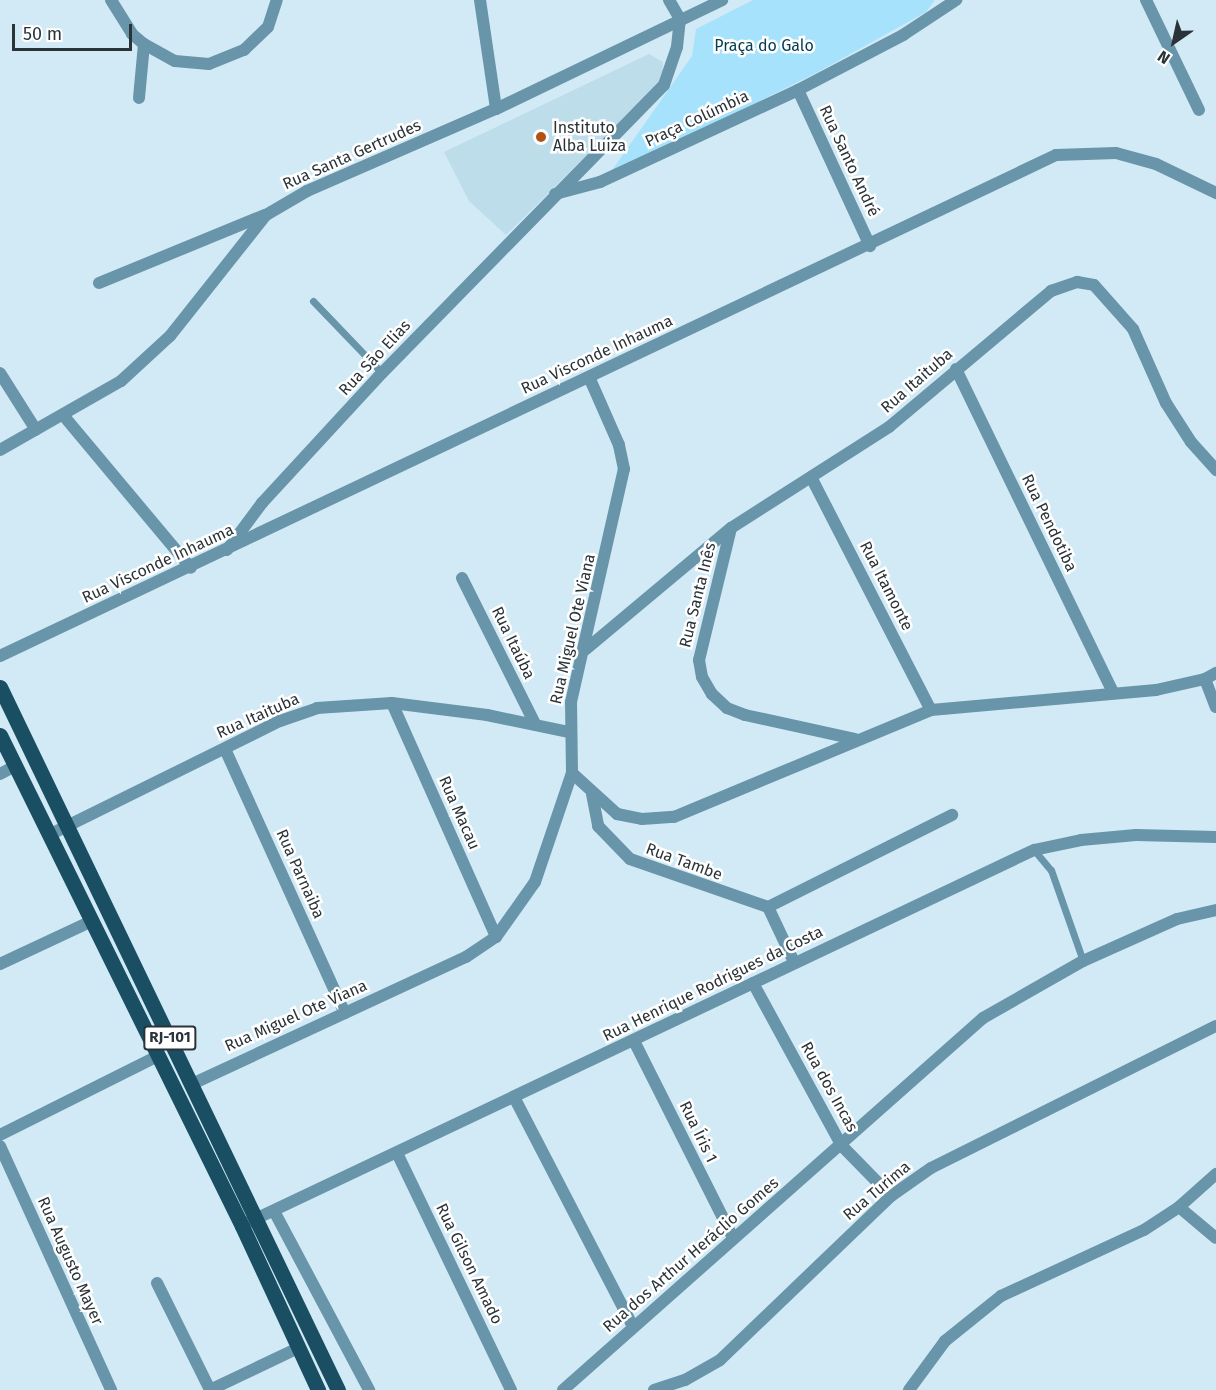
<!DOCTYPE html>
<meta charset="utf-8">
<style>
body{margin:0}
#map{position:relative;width:1216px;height:1390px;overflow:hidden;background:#d1eaf5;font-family:"Fira Sans",sans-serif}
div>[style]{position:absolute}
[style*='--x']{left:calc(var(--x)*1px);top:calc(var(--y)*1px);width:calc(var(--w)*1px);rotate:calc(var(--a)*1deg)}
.built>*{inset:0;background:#bdddeb}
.green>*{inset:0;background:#a7e2fc}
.lane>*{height:7px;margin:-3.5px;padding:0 3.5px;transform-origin:3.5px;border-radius:3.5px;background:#6895a9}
.street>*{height:12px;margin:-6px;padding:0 6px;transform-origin:6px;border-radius:6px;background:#6895a9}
.primary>*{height:15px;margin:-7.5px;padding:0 7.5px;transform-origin:7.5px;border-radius:7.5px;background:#194e63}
.dots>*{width:16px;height:16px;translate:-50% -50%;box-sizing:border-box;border:3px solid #fff;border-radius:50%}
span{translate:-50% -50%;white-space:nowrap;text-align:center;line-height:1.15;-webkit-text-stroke:5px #fff;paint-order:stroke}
.shield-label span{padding:2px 4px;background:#fff;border:2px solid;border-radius:4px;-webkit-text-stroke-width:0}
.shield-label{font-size:15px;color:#2a3337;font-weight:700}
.park-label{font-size:16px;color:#084053}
.street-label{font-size:16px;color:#2a3337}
.poi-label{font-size:16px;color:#2a3337}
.left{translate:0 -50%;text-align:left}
.north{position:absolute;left:1144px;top:12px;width:60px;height:60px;-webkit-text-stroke:4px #fff;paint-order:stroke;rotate:214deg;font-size:16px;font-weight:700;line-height:24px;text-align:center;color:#2a3337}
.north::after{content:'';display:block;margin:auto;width:21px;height:27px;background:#2a3337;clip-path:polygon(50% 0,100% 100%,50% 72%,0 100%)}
.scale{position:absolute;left:12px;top:24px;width:120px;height:27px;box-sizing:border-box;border:3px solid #2a3337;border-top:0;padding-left:8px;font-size:18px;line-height:21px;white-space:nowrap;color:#2a3337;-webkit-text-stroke:4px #fff;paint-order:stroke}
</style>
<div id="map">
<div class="built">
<div style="clip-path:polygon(649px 54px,663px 62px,663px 80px,506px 235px,469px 201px,444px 152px)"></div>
</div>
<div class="green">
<div style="clip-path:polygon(753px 0,935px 0,926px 12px,818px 72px,608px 176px,692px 56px,696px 29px)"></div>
</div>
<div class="lane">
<div style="--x:313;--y:301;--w:100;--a:46.2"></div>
<div style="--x:1034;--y:850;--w:26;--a:50"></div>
<div style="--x:1051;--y:870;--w:96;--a:70.6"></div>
</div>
<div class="street">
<div style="--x:111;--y:0;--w:40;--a:58"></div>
<div style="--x:132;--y:34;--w:16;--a:40"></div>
<div style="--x:144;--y:44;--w:35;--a:29"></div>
<div style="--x:175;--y:61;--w:34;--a:5"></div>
<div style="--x:209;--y:64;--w:38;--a:-22"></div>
<div style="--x:244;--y:50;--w:33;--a:-44"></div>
<div style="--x:268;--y:27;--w:28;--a:-72"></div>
<div style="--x:480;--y:0;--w:110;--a:81.6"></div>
<div style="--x:669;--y:0;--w:22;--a:60"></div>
<div style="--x:1146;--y:0;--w:122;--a:64.3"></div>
<div style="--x:798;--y:90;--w:172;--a:65.2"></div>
<div style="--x:139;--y:98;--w:54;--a:-84.7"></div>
<div style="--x:555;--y:194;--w:47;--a:-14.9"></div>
<div style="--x:600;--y:182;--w:218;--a:-24.9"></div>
<div style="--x:798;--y:90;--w:119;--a:-27.6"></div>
<div style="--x:903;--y:35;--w:64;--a:-33.4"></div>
<div style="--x:99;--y:283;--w:179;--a:-22.3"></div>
<div style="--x:956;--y:369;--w:359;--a:64.1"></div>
<div style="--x:0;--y:373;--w:67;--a:57.7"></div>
<div style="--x:63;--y:415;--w:199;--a:50.1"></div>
<div style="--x:0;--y:450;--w:139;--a:-29.7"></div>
<div style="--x:121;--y:381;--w:67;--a:-42.6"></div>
<div style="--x:170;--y:336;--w:154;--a:-51.6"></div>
<div style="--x:266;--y:215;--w:48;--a:-30.3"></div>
<div style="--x:307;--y:191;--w:206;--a:-23.5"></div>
<div style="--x:496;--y:109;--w:251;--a:-25.7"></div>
<div style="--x:811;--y:477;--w:262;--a:62.8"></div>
<div style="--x:731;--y:528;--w:136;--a:103.6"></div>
<div style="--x:699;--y:660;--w:17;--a:80"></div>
<div style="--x:702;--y:677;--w:20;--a:60"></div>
<div style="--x:712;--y:694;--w:21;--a:43"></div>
<div style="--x:727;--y:708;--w:19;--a:21"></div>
<div style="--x:745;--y:715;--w:113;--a:12.3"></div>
<div style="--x:227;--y:550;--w:59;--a:-53.3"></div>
<div style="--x:262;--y:503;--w:177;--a:-47.3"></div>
<div style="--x:382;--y:373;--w:403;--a:-45.6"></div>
<div style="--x:664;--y:85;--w:40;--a:-71.1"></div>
<div style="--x:677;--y:47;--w:28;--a:-84"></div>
<div style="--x:462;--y:578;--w:163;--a:63.4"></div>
<div style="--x:585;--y:650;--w:190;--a:-39.9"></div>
<div style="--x:731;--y:528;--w:188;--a:-32.6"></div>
<div style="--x:889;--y:427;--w:212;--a:-40"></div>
<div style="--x:1051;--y:291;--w:28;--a:-19"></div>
<div style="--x:1077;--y:282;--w:17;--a:10"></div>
<div style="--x:1094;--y:285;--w:59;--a:48.4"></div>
<div style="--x:1133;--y:329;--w:81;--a:66"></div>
<div style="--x:1166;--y:403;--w:46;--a:57.3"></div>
<div style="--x:1191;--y:442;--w:38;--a:48"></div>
<div style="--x:0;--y:656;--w:1169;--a:-25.38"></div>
<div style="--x:1056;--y:155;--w:60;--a:-1.9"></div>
<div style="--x:1116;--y:153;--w:41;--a:15.4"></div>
<div style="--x:1156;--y:164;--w:67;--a:25.8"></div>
<div style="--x:1205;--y:679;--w:30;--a:69"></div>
<div style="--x:392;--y:703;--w:256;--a:66"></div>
<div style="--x:225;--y:749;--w:290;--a:65.6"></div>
<div style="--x:572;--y:773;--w:61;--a:42.3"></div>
<div style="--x:617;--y:814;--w:25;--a:11"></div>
<div style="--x:642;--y:819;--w:32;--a:-4"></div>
<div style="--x:674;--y:817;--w:278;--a:-22.6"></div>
<div style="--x:931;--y:710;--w:226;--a:-5.1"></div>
<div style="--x:1156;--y:690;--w:50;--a:-12.7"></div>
<div style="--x:1205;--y:679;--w:13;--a:-29"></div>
<div style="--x:0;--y:774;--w:17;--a:-28"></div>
<div style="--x:592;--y:794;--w:33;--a:79"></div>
<div style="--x:598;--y:826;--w:46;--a:45.9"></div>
<div style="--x:630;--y:859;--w:146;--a:19.2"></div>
<div style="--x:768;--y:907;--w:61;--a:64.7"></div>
<div style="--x:49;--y:835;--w:258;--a:-26.3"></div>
<div style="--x:280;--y:721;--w:39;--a:-19"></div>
<div style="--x:317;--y:708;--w:75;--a:-3.8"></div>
<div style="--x:392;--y:703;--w:96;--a:7.2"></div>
<div style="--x:487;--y:715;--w:84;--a:11.7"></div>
<div style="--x:768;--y:907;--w:206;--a:-26.6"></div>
<div style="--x:0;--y:964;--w:102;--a:-25.1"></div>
<div style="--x:753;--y:983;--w:186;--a:61.4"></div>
<div style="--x:842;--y:1146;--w:70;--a:45.6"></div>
<div style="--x:634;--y:1041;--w:220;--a:63.3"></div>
<div style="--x:192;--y:1084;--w:302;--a:-24.9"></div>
<div style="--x:466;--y:957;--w:36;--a:-34"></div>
<div style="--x:496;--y:937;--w:67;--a:-54.7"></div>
<div style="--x:535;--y:882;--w:115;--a:-71.3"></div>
<div style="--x:572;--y:773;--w:71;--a:-90.8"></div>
<div style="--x:571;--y:702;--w:239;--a:-77.2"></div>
<div style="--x:624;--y:469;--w:25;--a:-102"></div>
<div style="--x:619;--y:445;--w:74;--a:-113.8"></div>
<div style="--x:514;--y:1097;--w:259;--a:62.6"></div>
<div style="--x:0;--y:1135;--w:174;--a:-26.6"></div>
<div style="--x:0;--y:1146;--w:268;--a:65.5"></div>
<div style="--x:397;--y:1153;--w:263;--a:64.3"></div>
<div style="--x:1179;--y:1207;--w:48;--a:40"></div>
<div style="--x:274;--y:1211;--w:203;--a:62"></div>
<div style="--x:249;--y:1222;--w:869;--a:-25.36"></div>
<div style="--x:1034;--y:850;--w:48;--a:-12"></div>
<div style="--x:1081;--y:840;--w:55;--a:-5.2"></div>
<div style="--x:1136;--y:835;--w:80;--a:1.4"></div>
<div style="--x:157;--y:1283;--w:119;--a:63.6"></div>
<div style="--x:210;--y:1390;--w:98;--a:-25.5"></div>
<div style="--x:563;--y:1390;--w:561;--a:-41.53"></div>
<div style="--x:983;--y:1018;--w:115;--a:-29.7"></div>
<div style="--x:1083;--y:961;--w:103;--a:-24.1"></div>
<div style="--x:1177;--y:919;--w:40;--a:-13"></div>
<div style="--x:654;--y:1390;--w:33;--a:-18"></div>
<div style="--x:685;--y:1380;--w:40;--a:-29.7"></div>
<div style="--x:720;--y:1360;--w:237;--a:-43.8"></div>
<div style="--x:891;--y:1196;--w:49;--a:-35"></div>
<div style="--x:931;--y:1168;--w:318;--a:-26.5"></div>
<div style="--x:909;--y:1390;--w:61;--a:-53.7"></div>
<div style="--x:945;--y:1341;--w:72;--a:-38.8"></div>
<div style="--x:1001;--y:1296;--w:157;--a:-24.8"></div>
<div style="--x:1144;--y:1230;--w:42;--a:-33.3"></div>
<div style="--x:1179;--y:1207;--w:50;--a:-41.7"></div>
</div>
<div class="primary">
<div style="--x:0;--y:687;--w:780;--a:64.32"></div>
<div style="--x:0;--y:735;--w:547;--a:63.76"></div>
<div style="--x:242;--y:1226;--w:181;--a:65.1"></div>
</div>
<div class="dots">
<div style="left:541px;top:137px;background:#b25111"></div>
</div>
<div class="shield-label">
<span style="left:170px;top:1038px">RJ-101</span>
</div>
<div class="park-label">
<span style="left:764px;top:46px">Praça do Galo</span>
</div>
<div class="street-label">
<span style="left:697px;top:119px;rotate:-25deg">Praça Colúmbia</span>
<span style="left:352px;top:155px;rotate:-24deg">Rua Santa Gertrudes</span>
<span style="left:849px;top:161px;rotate:65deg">Rua Santo André</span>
<span style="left:597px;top:355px;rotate:-25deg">Rua Visconde Inhauma</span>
<span style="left:375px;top:358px;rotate:-47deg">Rua Sāo Elias</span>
<span style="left:917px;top:381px;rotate:-41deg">Rua Itaituba</span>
<span style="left:1049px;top:523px;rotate:64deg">Rua Pendotiba</span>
<span style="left:158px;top:564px;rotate:-25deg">Rua Visconde Inhauma</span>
<span style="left:886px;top:586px;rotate:63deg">Rua Itamonte</span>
<span style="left:698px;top:595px;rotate:-76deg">Rua Santa Inês</span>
<span style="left:573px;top:629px;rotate:-77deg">Rua Miguel Ote Viana</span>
<span style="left:513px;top:643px;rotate:64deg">Rua Itaúba</span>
<span style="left:258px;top:716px;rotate:-24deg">Rua Itaituba</span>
<span style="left:459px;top:813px;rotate:66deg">Rua Macau</span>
<span style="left:684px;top:862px;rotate:20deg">Rua Tambe</span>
<span style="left:300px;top:874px;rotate:66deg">Rua Parnaiba</span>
<span style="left:713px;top:984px;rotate:-26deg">Rua Henrique Rodrigues da Costa</span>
<span style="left:296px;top:1016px;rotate:-24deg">Rua Miguel Ote Viana</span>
<span style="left:829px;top:1087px;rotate:61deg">Rua dos Incas</span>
<span style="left:698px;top:1132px;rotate:64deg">Rua Íris 1</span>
<span style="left:877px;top:1191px;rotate:-40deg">Rua Turima</span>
<span style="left:691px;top:1255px;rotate:-41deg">Rua dos Arthur Heráclio Gomes</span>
<span style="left:70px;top:1261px;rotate:66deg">Rua Augusto Mayer</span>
<span style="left:469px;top:1264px;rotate:64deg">Rua Gilson Amado</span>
</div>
<div class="poi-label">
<span class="left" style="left:553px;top:137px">Instituto<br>Alba Luiza</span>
</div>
<div class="north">N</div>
<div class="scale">50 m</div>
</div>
